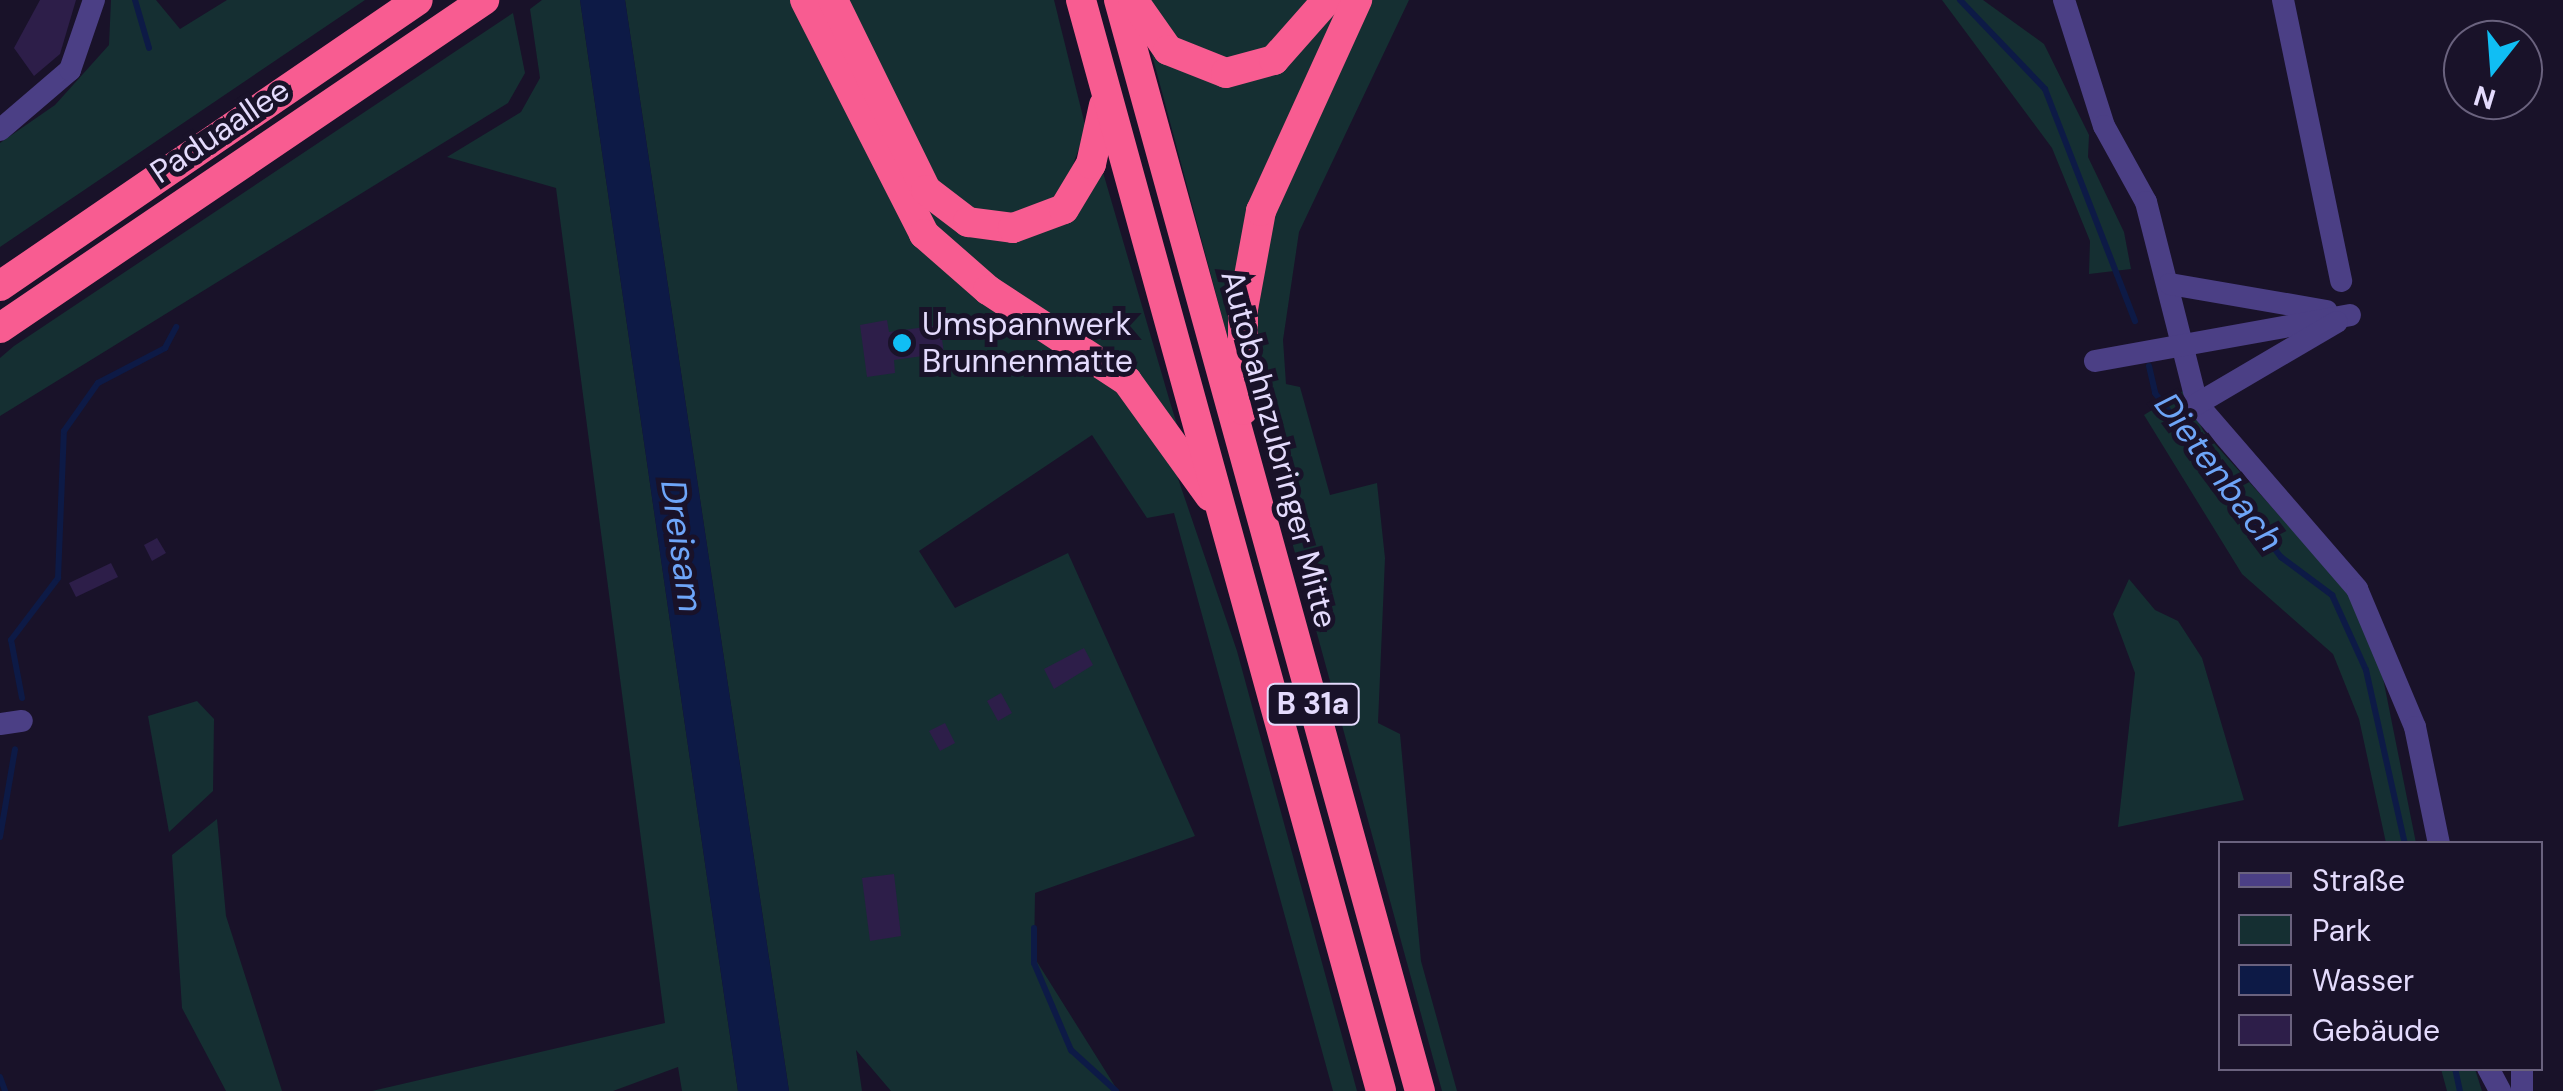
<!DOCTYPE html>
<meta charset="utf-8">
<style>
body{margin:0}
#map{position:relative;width:2563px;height:1091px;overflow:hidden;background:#191229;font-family:"DM Sans",sans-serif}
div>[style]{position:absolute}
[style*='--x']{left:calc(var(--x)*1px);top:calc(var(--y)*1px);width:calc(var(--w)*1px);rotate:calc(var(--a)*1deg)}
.green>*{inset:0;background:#152f32}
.water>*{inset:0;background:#0d1a46}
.stream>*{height:6px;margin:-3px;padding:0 3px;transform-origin:3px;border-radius:3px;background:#0d1a46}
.building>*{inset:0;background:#2d1e49}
.street>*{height:22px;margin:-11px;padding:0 11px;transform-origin:11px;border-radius:11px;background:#4b3f85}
.highway>*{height:30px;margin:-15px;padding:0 15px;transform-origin:15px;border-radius:15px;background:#f85c91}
.dots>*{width:28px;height:28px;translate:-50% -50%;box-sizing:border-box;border:5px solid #191229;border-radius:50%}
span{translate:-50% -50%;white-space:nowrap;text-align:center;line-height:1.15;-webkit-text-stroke:10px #191229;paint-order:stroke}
.shield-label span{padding:2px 8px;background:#191229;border:2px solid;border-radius:8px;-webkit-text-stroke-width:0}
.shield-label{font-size:30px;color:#e4dbfd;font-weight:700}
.street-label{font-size:32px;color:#e4dbfd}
.poi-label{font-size:32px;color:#e4dbfd}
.left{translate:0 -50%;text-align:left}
.water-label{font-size:35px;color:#6ea5f8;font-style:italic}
.legend{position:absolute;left:2218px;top:841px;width:325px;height:230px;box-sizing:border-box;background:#191229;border:2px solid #6a627e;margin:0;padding:12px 18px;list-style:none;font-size:30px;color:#e4dbfd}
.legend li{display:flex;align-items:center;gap:20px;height:50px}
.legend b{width:50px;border:2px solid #6a627e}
.north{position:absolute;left:2443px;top:20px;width:100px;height:100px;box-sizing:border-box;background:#191229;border:2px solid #6a627e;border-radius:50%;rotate:197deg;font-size:28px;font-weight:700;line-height:40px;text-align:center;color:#e4dbfd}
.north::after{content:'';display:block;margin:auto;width:35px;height:45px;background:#10bef4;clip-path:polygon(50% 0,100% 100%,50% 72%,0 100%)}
</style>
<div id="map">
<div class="green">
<div style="clip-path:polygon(111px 0,156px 0,180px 29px,227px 0,365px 0,0 247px,0 143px,55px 105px,109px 45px)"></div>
<div style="clip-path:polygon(542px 0,580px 0,738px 1091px,682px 1091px,678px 1067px,613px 1091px,372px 1091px,665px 1023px,556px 188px,447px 157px,521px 112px,540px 78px,530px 9px)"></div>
<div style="clip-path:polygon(625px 0,794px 0,913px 230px,1117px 385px,1171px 458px,1237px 651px,1357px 1091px,1333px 1091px,1174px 513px,1147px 518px,1092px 435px,919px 551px,955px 608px,1068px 553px,1195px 836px,1035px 893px,1034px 957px,1118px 1091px,891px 1091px,856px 1050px,862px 1091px,789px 1091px)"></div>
<div style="clip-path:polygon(842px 0,1054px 0,1086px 129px,1062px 195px,1021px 220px,947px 202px)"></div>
<div style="clip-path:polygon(1142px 0,1316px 0,1281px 41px,1243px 61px,1192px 58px)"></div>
<div style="clip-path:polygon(1344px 0,1268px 160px,1239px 255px,1228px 339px,1151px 51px,1216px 80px)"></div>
<div style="clip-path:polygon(1371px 0,1409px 0,1299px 232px,1283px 340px,1286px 384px,1300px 387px,1330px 495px,1377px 483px,1385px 558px,1378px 723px,1400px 734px,1421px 961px,1457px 1091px,1442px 1091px,1254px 403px,1260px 247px)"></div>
<div style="clip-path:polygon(1942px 0,1983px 0,2044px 44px,2089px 135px,2088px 157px,2124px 232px,2131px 269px,2089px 274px,2090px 241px,2052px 148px)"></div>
<div style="clip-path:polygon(513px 13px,525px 73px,508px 103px,0 416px,0 358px,14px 346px)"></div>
<div style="clip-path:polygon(1100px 162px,1170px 402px,1179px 431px,939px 238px,908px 178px,999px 238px)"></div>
<div style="clip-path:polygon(2183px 391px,2204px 432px,2354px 598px,2380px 663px,2416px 843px,2386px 843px,2359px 719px,2333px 654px,2242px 574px,2144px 415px)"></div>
<div style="clip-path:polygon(2129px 579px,2155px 610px,2178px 621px,2202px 658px,2244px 800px,2118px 827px,2135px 673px,2113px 614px)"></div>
<div style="clip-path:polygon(197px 701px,214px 719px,213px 791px,169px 832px,148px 716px)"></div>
<div style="clip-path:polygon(217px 819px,226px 916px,282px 1091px,226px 1091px,182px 1008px,172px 855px)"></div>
<div style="clip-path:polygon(2441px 1069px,2475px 1069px,2482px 1091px,2447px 1091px)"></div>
</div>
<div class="water">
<div style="clip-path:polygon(580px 0,625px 0,789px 1091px,738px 1091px)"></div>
</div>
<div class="stream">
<div style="--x:135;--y:0;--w:50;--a:73.7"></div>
<div style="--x:1960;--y:0;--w:123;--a:46.3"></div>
<div style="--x:2045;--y:89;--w:249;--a:68.8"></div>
<div style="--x:2149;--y:366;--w:28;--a:77"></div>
<div style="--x:2155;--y:393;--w:207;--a:52.5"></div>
<div style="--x:2281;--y:557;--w:64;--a:36.7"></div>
<div style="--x:2332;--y:595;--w:82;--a:65.6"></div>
<div style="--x:2366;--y:670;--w:178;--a:77.4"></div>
<div style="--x:22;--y:698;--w:59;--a:-100.7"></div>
<div style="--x:11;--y:640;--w:78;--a:-52.8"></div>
<div style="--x:58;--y:578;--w:147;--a:-87.7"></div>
<div style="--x:64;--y:431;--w:59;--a:-54.7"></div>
<div style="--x:98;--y:383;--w:76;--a:-27.6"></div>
<div style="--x:165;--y:348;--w:24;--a:-62"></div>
<div style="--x:0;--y:837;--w:89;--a:-80.3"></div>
<div style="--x:1034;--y:928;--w:35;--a:90"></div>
<div style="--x:1034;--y:963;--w:95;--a:67"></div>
<div style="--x:1071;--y:1050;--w:61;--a:42.3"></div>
<div style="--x:2455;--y:1068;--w:24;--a:78"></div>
<div style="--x:0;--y:1077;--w:15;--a:70"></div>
</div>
<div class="building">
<div style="clip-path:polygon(40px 0,76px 0,60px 54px,34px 76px,14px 48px)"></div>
<div style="clip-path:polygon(887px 320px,889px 332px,940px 325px,944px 353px,894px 360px,895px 373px,867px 377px,860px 325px)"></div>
<div style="clip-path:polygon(157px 538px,166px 553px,152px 561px,144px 545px)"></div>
<div style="clip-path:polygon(111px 563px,118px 577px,76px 597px,69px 583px)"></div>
<div style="clip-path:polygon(1084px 648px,1093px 665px,1054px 689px,1044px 669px)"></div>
<div style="clip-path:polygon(1001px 693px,1012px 713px,998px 721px,987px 701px)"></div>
<div style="clip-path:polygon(945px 723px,955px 743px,940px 751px,929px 731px)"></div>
<div style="clip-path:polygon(894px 874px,901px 936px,870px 941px,862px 878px)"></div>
</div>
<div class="street">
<div style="--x:2064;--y:0;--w:132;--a:72.4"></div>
<div style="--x:2104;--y:126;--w:87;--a:61.1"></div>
<div style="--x:2146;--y:202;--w:208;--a:75.8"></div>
<div style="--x:2197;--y:404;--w:245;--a:49.1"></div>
<div style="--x:2357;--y:589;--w:150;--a:67.2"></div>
<div style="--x:2415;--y:727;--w:119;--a:78.4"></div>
<div style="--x:2283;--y:0;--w:287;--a:78.3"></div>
<div style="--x:0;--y:130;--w:92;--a:-40.6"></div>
<div style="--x:70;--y:70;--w:74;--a:-71.1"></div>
<div style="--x:2170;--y:284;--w:159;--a:9.8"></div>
<div style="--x:2095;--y:361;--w:259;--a:-10.2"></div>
<div style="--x:2197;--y:404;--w:162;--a:-30.4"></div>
<div style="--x:0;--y:724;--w:22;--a:-8"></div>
<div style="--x:2488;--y:1068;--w:26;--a:62"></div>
<div style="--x:2522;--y:1068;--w:23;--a:90"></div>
</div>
<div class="highway">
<div style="--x:805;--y:0;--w:263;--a:63"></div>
<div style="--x:924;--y:234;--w:85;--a:41.2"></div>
<div style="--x:988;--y:290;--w:166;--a:33.2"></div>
<div style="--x:1127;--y:381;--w:142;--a:54.2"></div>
<div style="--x:833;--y:0;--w:212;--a:63.9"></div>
<div style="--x:926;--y:190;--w:53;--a:37.3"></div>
<div style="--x:968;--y:222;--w:45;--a:7.6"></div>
<div style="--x:1013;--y:228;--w:54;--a:-20.4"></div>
<div style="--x:1064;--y:209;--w:52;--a:-59"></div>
<div style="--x:1091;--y:164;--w:60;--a:-77.6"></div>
<div style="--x:1081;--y:0;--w:1131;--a:74.62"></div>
<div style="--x:1119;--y:0;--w:1132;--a:74.58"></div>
<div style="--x:1133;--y:0;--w:61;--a:55"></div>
<div style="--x:1168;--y:50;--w:62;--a:21.6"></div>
<div style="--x:1226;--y:73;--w:50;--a:-15.2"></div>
<div style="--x:1274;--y:60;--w:80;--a:-48.5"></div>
<div style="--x:0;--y:286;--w:506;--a:-34.38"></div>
<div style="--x:0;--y:328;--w:585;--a:-34.12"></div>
<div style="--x:1243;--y:410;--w:101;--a:-90"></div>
<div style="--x:1243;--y:309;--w:100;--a:-79.6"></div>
<div style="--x:1261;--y:211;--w:232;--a:-65.5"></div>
</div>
<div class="dots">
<div style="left:902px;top:343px;background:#10bef4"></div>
</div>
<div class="shield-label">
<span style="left:1313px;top:704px">B 31a</span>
</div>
<div class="street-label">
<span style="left:220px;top:131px;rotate:-34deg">Paduaallee</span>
<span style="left:1279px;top:449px;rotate:75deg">Autobahnzubringer Mitte</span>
</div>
<div class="poi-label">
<span class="left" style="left:922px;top:343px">Umspannwerk<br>Brunnenmatte</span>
</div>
<div class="water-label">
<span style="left:2219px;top:472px;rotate:53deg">Dietenbach</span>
<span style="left:682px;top:546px;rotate:82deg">Dreisam</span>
</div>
<ul class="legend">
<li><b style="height:12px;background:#4b3f85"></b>Straße</li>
<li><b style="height:28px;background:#152f32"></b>Park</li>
<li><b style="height:28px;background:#0d1a46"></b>Wasser</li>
<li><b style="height:28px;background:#2d1e49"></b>Gebäude</li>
</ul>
<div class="north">N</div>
</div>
